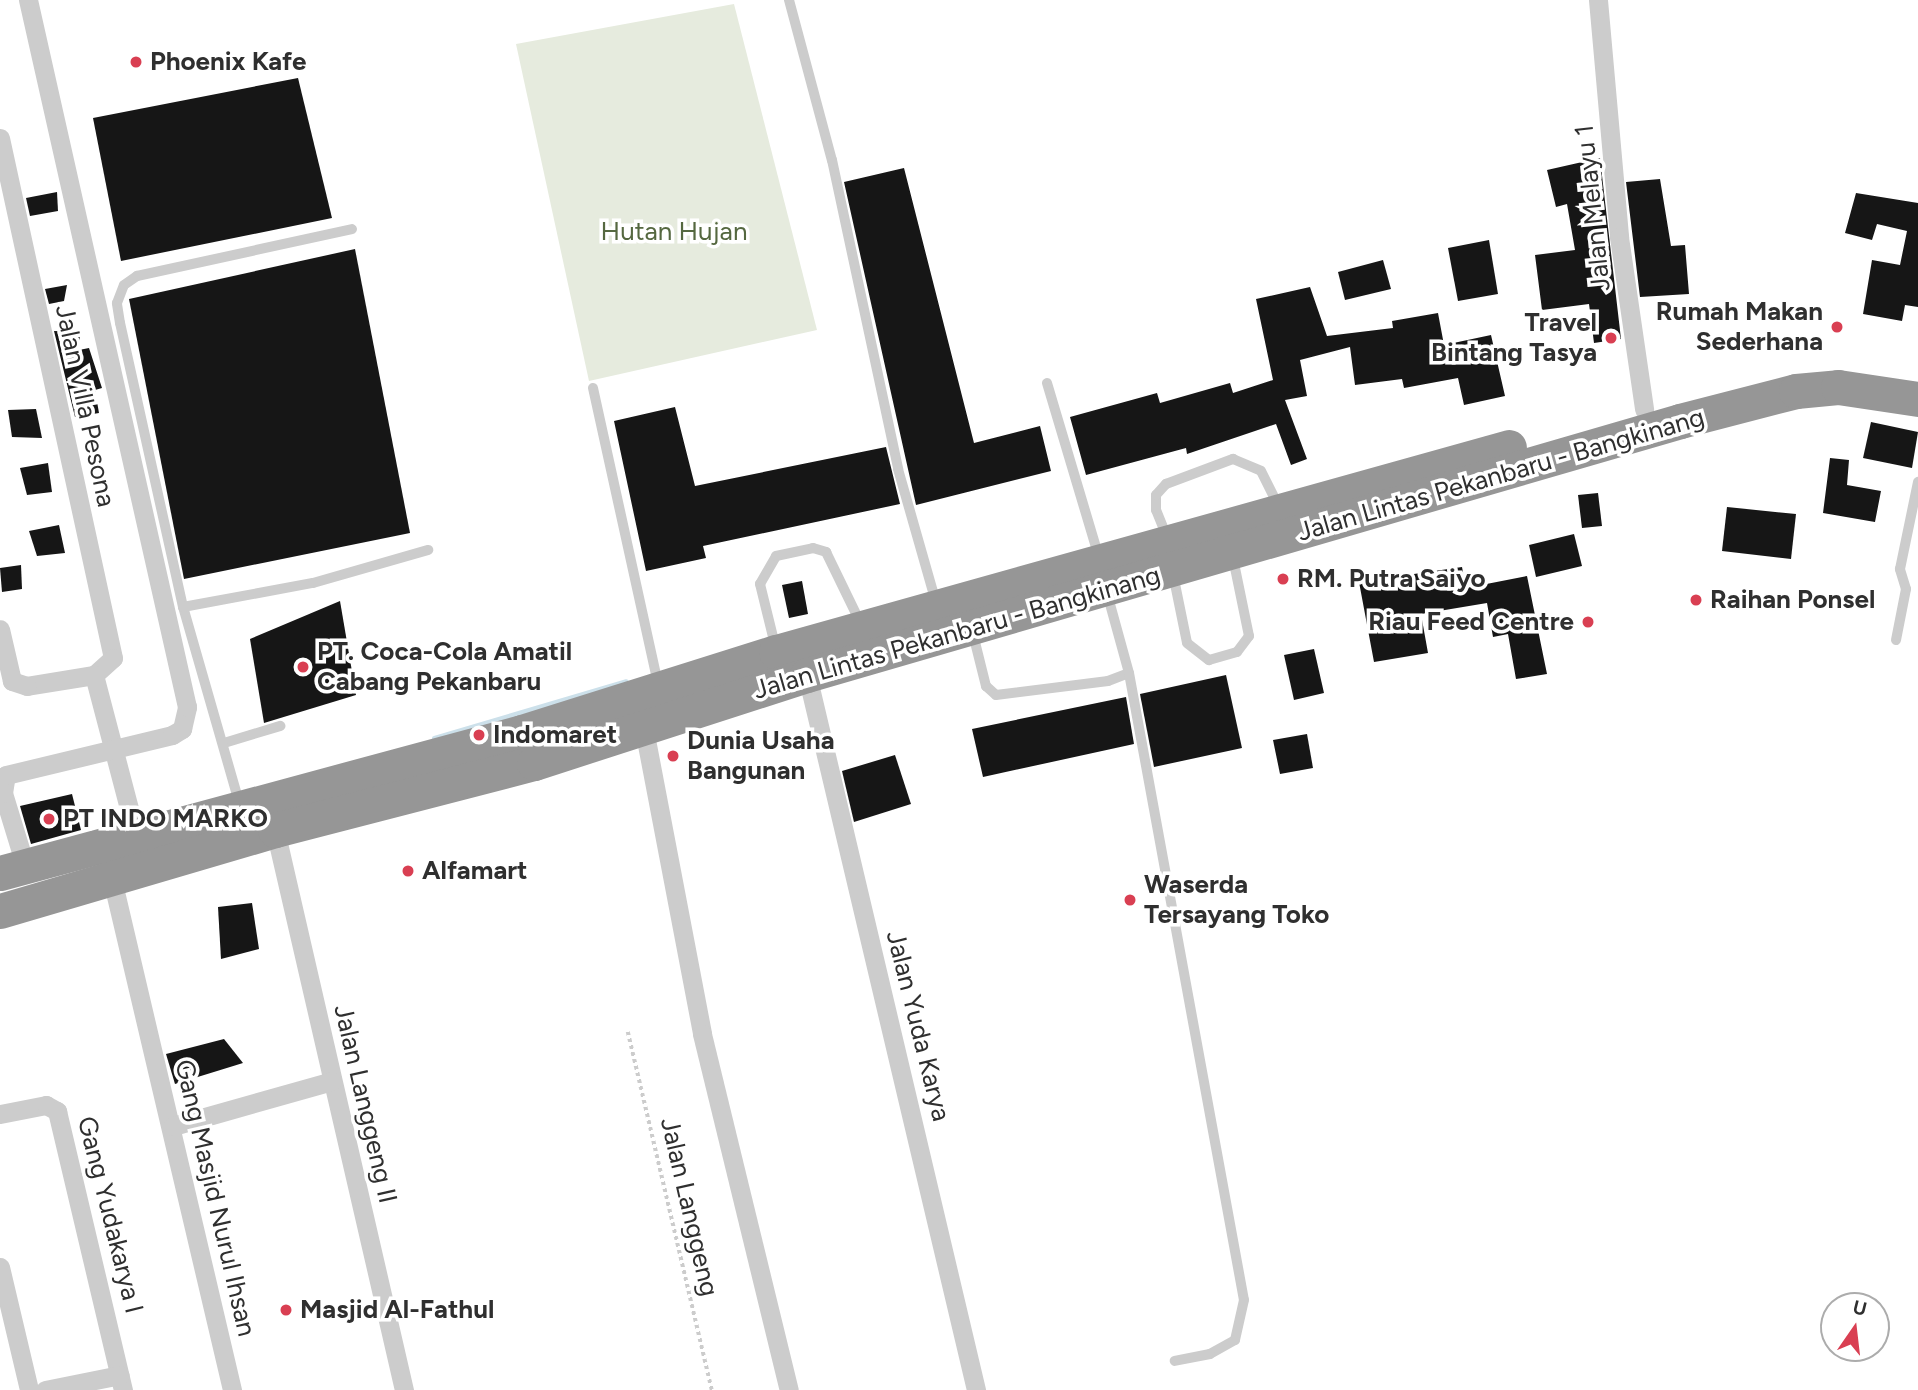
<!DOCTYPE html>
<style>
body{margin:0}
#map{position:relative;width:1918px;height:1390px;overflow:hidden;background:#fff;font-family:Figtree,sans-serif}
div>[style]{position:absolute}
[style*='--x']{left:calc(var(--x)*1px);top:calc(var(--y)*1px);width:calc(var(--w)*1px);rotate:calc(var(--a)*1deg)}
.green>*{inset:0;background:#e6ebde}
.stream>*{height:5px;margin:-2.5px;padding:0 2.5px;transform-origin:2.5px;border-radius:2.5px;background:#cce0ea}
.building>*{inset:0;background:#161616}
.path>*{height:3.5px;margin-top:-1.75px;transform-origin:0;background:repeating-linear-gradient(90deg,#ccc 0 3.5px,transparent 0 7px)}
.lane>*{height:10px;margin:-5px;padding:0 5px;transform-origin:5px;border-radius:5px;background:#ccc}
.street>*{height:19px;margin:-9.5px;padding:0 9.5px;transform-origin:9.5px;border-radius:9.5px;background:#ccc}
.highway>*{height:35px;margin:-17.5px;padding:0 17.5px;transform-origin:17.5px;border-radius:17.5px;background:#969696}
.dots>*{width:19px;height:19px;translate:-50% -50%;box-sizing:border-box;border:4px solid #fff;border-radius:50%}
span{translate:-50% -50%;white-space:nowrap;text-align:center;line-height:1.15;-webkit-text-stroke:7px #fff;paint-order:stroke}
.poi-label{font-size:26px;color:#2f2f2f;font-weight:700}
.left{translate:0 -50%;text-align:left}
.right{translate:-100% -50%;text-align:right}
.street-label{font-size:26px;color:#2f2f2f}
.park-label{font-size:26px;color:#556840}
.north{position:absolute;left:1820px;top:1292px;width:70px;height:70px;box-sizing:border-box;background:#fff;border:2px solid #acacac;border-radius:50%;rotate:14deg;font-size:19px;font-weight:700;line-height:28px;text-align:center;color:#2f2f2f}
.north::after{content:'';display:block;margin:auto;width:24px;height:32px;background:#d93f52;clip-path:polygon(50% 0,100% 100%,50% 72%,0 100%)}
</style>
<div id="map">
<div class="green">
<div style="clip-path:polygon(734px 4px,817px 330px,589px 381px,516px 44px)"></div>
</div>
<div class="stream">
<div style="--x:434;--y:738;--w:200;--a:-16.5"></div>
</div>
<div class="building">
<div style="clip-path:polygon(298px 78px,332px 218px,121px 261px,93px 118px)"></div>
<div style="clip-path:polygon(1600px 158px,1621px 339px,1594px 343px,1589px 304px,1542px 310px,1535px 255px,1575px 250px,1567px 204px,1556px 207px,1547px 170px)"></div>
<div style="clip-path:polygon(904px 168px,974px 443px,1040px 426px,1051px 471px,916px 505px,844px 182px)"></div>
<div style="clip-path:polygon(1660px 179px,1671px 246px,1685px 245px,1689px 294px,1640px 297px,1626px 182px)"></div>
<div style="clip-path:polygon(57px 192px,58px 211px,30px 216px,26px 198px)"></div>
<div style="clip-path:polygon(1856px 193px,1918px 203px,1918px 307px,1905px 305px,1902px 321px,1863px 314px,1872px 260px,1900px 265px,1907px 231px,1877px 224px,1872px 240px,1845px 233px)"></div>
<div style="clip-path:polygon(1489px 240px,1498px 294px,1458px 301px,1448px 248px)"></div>
<div style="clip-path:polygon(355px 249px,410px 533px,184px 579px,129px 299px)"></div>
<div style="clip-path:polygon(1383px 260px,1391px 289px,1345px 300px,1338px 272px)"></div>
<div style="clip-path:polygon(67px 285px,64px 301px,49px 304px,45px 289px)"></div>
<div style="clip-path:polygon(1310px 287px,1327px 336px,1393px 328px,1392px 321px,1438px 313px,1444px 345px,1491px 335px,1505px 396px,1464px 405px,1458px 378px,1404px 388px,1402px 379px,1355px 385px,1350px 347px,1300px 360px,1307px 396px,1285px 400px,1307px 459px,1291px 465px,1276px 424px,1187px 454px,1186px 448px,1086px 475px,1070px 417px,1157px 393px,1160px 403px,1230px 383px,1233px 393px,1273px 380px,1256px 299px)"></div>
<div style="clip-path:polygon(54px 331px,80px 332px,79px 350px,89px 348px,102px 388px,95px 390px,99px 413px,75px 417px)"></div>
<div style="clip-path:polygon(675px 407px,695px 486px,886px 447px,900px 504px,703px 546px,706px 558px,646px 571px,614px 421px)"></div>
<div style="clip-path:polygon(36px 409px,42px 438px,12px 437px,8px 410px)"></div>
<div style="clip-path:polygon(1871px 422px,1918px 432px,1912px 468px,1863px 458px)"></div>
<div style="clip-path:polygon(1830px 458px,1849px 460px,1847px 485px,1881px 491px,1875px 522px,1823px 513px)"></div>
<div style="clip-path:polygon(48px 463px,52px 492px,27px 495px,20px 468px)"></div>
<div style="clip-path:polygon(1598px 493px,1602px 526px,1582px 528px,1578px 495px)"></div>
<div style="clip-path:polygon(1727px 507px,1796px 514px,1791px 559px,1722px 551px)"></div>
<div style="clip-path:polygon(59px 525px,65px 553px,37px 556px,29px 531px)"></div>
<div style="clip-path:polygon(1574px 534px,1582px 566px,1536px 577px,1529px 545px)"></div>
<div style="clip-path:polygon(21px 565px,22px 589px,2px 592px,0 568px)"></div>
<div style="clip-path:polygon(1462px 567px,1466px 588px,1527px 576px,1547px 674px,1516px 679px,1508px 634px,1493px 637px,1487px 603px,1421px 614px,1428px 653px,1374px 662px,1359px 582px)"></div>
<div style="clip-path:polygon(802px 581px,808px 614px,789px 618px,782px 585px)"></div>
<div style="clip-path:polygon(340px 601px,356px 695px,264px 723px,250px 639px)"></div>
<div style="clip-path:polygon(1314px 649px,1324px 693px,1294px 700px,1284px 655px)"></div>
<div style="clip-path:polygon(1226px 675px,1242px 748px,1154px 767px,1140px 694px)"></div>
<div style="clip-path:polygon(1126px 697px,1134px 744px,983px 777px,972px 729px)"></div>
<div style="clip-path:polygon(1307px 734px,1313px 768px,1280px 774px,1273px 740px)"></div>
<div style="clip-path:polygon(895px 755px,911px 804px,854px 822px,842px 771px)"></div>
<div style="clip-path:polygon(72px 794px,81px 830px,31px 844px,20px 806px)"></div>
<div style="clip-path:polygon(252px 903px,259px 949px,221px 959px,218px 907px)"></div>
<div style="clip-path:polygon(224px 1039px,243px 1063px,175px 1084px,166px 1054px)"></div>
</div>
<div class="path">
<div style="--x:628;--y:1032;--w:368;--a:76.8"></div>
</div>
<div class="lane">
<div style="--x:789;--y:0;--w:166;--a:75"></div>
<div style="--x:832;--y:160;--w:316;--a:77.9"></div>
<div style="--x:898;--y:469;--w:138;--a:74.1"></div>
<div style="--x:1047;--y:383;--w:182;--a:73.4"></div>
<div style="--x:593;--y:388;--w:302;--a:77.6"></div>
<div style="--x:1167;--y:537;--w:29;--a:-112"></div>
<div style="--x:1156;--y:510;--w:15;--a:-90"></div>
<div style="--x:1156;--y:495;--w:15;--a:-48"></div>
<div style="--x:1166;--y:484;--w:72;--a:-20.5"></div>
<div style="--x:1233;--y:459;--w:30;--a:23"></div>
<div style="--x:1261;--y:471;--w:40;--a:63.4"></div>
<div style="--x:1173;--y:574;--w:70;--a:78.5"></div>
<div style="--x:1187;--y:643;--w:28;--a:38"></div>
<div style="--x:1209;--y:660;--w:29;--a:-16"></div>
<div style="--x:1237;--y:652;--w:20;--a:-53"></div>
<div style="--x:1249;--y:636;--w:80;--a:-101.6"></div>
<div style="--x:183;--y:607;--w:291;--a:-102.5"></div>
<div style="--x:120;--y:323;--w:20;--a:-99"></div>
<div style="--x:117;--y:303;--w:19;--a:-69"></div>
<div style="--x:124;--y:285;--w:16;--a:-35"></div>
<div style="--x:137;--y:276;--w:220;--a:-12.3"></div>
<div style="--x:973;--y:634;--w:54;--a:76"></div>
<div style="--x:986;--y:686;--w:13;--a:42"></div>
<div style="--x:996;--y:695;--w:113;--a:-7.1"></div>
<div style="--x:1108;--y:681;--w:22;--a:-21"></div>
<div style="--x:1129;--y:673;--w:83;--a:-105.4"></div>
<div style="--x:1896;--y:640;--w:52;--a:-78.9"></div>
<div style="--x:1906;--y:589;--w:21;--a:-107"></div>
<div style="--x:1900;--y:569;--w:89;--a:-78.3"></div>
<div style="--x:775;--y:645;--w:63;--a:-103.8"></div>
<div style="--x:760;--y:584;--w:32;--a:-60"></div>
<div style="--x:776;--y:556;--w:38;--a:-12"></div>
<div style="--x:813;--y:548;--w:14;--a:17"></div>
<div style="--x:826;--y:552;--w:78;--a:64.1"></div>
<div style="--x:1129;--y:673;--w:637;--a:79.61"></div>
<div style="--x:1244;--y:1300;--w:41;--a:102.7"></div>
<div style="--x:1235;--y:1340;--w:29;--a:151"></div>
<div style="--x:1210;--y:1354;--w:36;--a:169"></div>
<div style="--x:224;--y:743;--w:59;--a:-16.9"></div>
<div style="--x:239;--y:802;--w:203;--a:-106"></div>
<div style="--x:183;--y:607;--w:132;--a:-10.5"></div>
<div style="--x:313;--y:583;--w:120;--a:-16"></div>
</div>
<div class="street">
<div style="--x:1598;--y:0;--w:238;--a:84.9"></div>
<div style="--x:1619;--y:237;--w:174;--a:81.7"></div>
<div style="--x:0;--y:138;--w:532;--a:77.74"></div>
<div style="--x:113;--y:658;--w:25;--a:138"></div>
<div style="--x:94;--y:675;--w:68;--a:170.7"></div>
<div style="--x:27;--y:686;--w:16;--a:-162"></div>
<div style="--x:12;--y:681;--w:53;--a:-103"></div>
<div style="--x:94;--y:675;--w:165;--a:75.3"></div>
<div style="--x:807;--y:675;--w:735;--a:76.7"></div>
<div style="--x:644;--y:729;--w:310;--a:79.2"></div>
<div style="--x:702;--y:1034;--w:366;--a:76.3"></div>
<div style="--x:275;--y:830;--w:575;--a:77.03"></div>
<div style="--x:25;--y:865;--w:75;--a:-107"></div>
<div style="--x:3;--y:793;--w:18;--a:-81"></div>
<div style="--x:6;--y:775;--w:171;--a:-13.5"></div>
<div style="--x:172;--y:735;--w:12;--a:-31"></div>
<div style="--x:182;--y:729;--w:23;--a:-77"></div>
<div style="--x:187;--y:707;--w:725;--a:-102.67"></div>
<div style="--x:112;--y:879;--w:525;--a:76.78"></div>
<div style="--x:0;--y:1114;--w:47;--a:-11.1"></div>
<div style="--x:46;--y:1105;--w:13;--a:29"></div>
<div style="--x:57;--y:1111;--w:287;--a:76.7"></div>
<div style="--x:173;--y:1126;--w:165;--a:-15.8"></div>
<div style="--x:0;--y:1267;--w:126;--a:76.7"></div>
<div style="--x:45;--y:1390;--w:76;--a:-11.3"></div>
</div>
<div class="highway">
<div style="--x:0;--y:873;--w:541;--a:-15.12"></div>
<div style="--x:522;--y:732;--w:266;--a:-17.5"></div>
<div style="--x:776;--y:652;--w:761;--a:-15.62"></div>
<div style="--x:0;--y:911;--w:287;--a:-16.4"></div>
<div style="--x:275;--y:830;--w:268;--a:-14.5"></div>
<div style="--x:534;--y:763;--w:287;--a:-17.9"></div>
<div style="--x:807;--y:675;--w:909;--a:-16.22"></div>
<div style="--x:1680;--y:421;--w:120;--a:-14.5"></div>
<div style="--x:1796;--y:391;--w:42;--a:-5.4"></div>
<div style="--x:1838;--y:387;--w:81;--a:8.5"></div>
</div>
<div class="dots">
<div style="left:136px;top:62px;background:#d93f52"></div>
<div style="left:1837px;top:327px;background:#d93f52"></div>
<div style="left:1611px;top:338px;background:#d93f52"></div>
<div style="left:1283px;top:579px;background:#d93f52"></div>
<div style="left:1696px;top:600px;background:#d93f52"></div>
<div style="left:1588px;top:622px;background:#d93f52"></div>
<div style="left:303px;top:667px;background:#d93f52"></div>
<div style="left:479px;top:735px;background:#d93f52"></div>
<div style="left:673px;top:756px;background:#d93f52"></div>
<div style="left:49px;top:819px;background:#d93f52"></div>
<div style="left:408px;top:871px;background:#d93f52"></div>
<div style="left:1130px;top:900px;background:#d93f52"></div>
<div style="left:286px;top:1310px;background:#d93f52"></div>
</div>
<div class="poi-label">
<span class="left" style="left:150px;top:62px">Phoenix Kafe</span>
<span class="right" style="left:1823px;top:327px">Rumah Makan<br>Sederhana</span>
<span class="right" style="left:1597px;top:338px">Travel<br>Bintang Tasya</span>
<span class="left" style="left:1297px;top:579px">RM. Putra Saiyo</span>
<span class="left" style="left:1710px;top:600px">Raihan Ponsel</span>
<span class="right" style="left:1574px;top:622px">Riau Feed Centre</span>
<span class="left" style="left:317px;top:667px">PT. Coca-Cola Amatil<br>Cabang Pekanbaru</span>
<span class="left" style="left:493px;top:735px">Indomaret</span>
<span class="left" style="left:687px;top:756px">Dunia Usaha<br>Bangunan</span>
<span class="left" style="left:63px;top:819px">PT INDO MARKO</span>
<span class="left" style="left:422px;top:871px">Alfamart</span>
<span class="left" style="left:1144px;top:900px">Waserda<br>Tersayang Toko</span>
<span class="left" style="left:300px;top:1310px">Masjid Al-Fathul</span>
</div>
<div class="street-label">
<span style="left:1593px;top:208px;rotate:-96deg">Jalan Melayu 1</span>
<span style="left:85px;top:406px;rotate:78deg">Jalan Villa Pesona</span>
<span style="left:1501px;top:475px;rotate:-16deg">Jalan Lintas Pekanbaru - Bangkinang</span>
<span style="left:957px;top:633px;rotate:-16deg">Jalan Lintas Pekanbaru - Bangkinang</span>
<span style="left:918px;top:1026px;rotate:76deg">Jalan Yuda Karya</span>
<span style="left:365px;top:1104px;rotate:77deg">Jalan Langgeng II</span>
<span style="left:215px;top:1198px;rotate:77deg">Gang Masjid Nurul Ihsan</span>
<span style="left:689px;top:1207px;rotate:77deg">Jalan Langgeng</span>
<span style="left:110px;top:1215px;rotate:76deg">Gang Yudakarya I</span>
</div>
<div class="park-label">
<span style="left:674px;top:232px">Hutan Hujan</span>
</div>
<div class="north">U</div>
</div>
